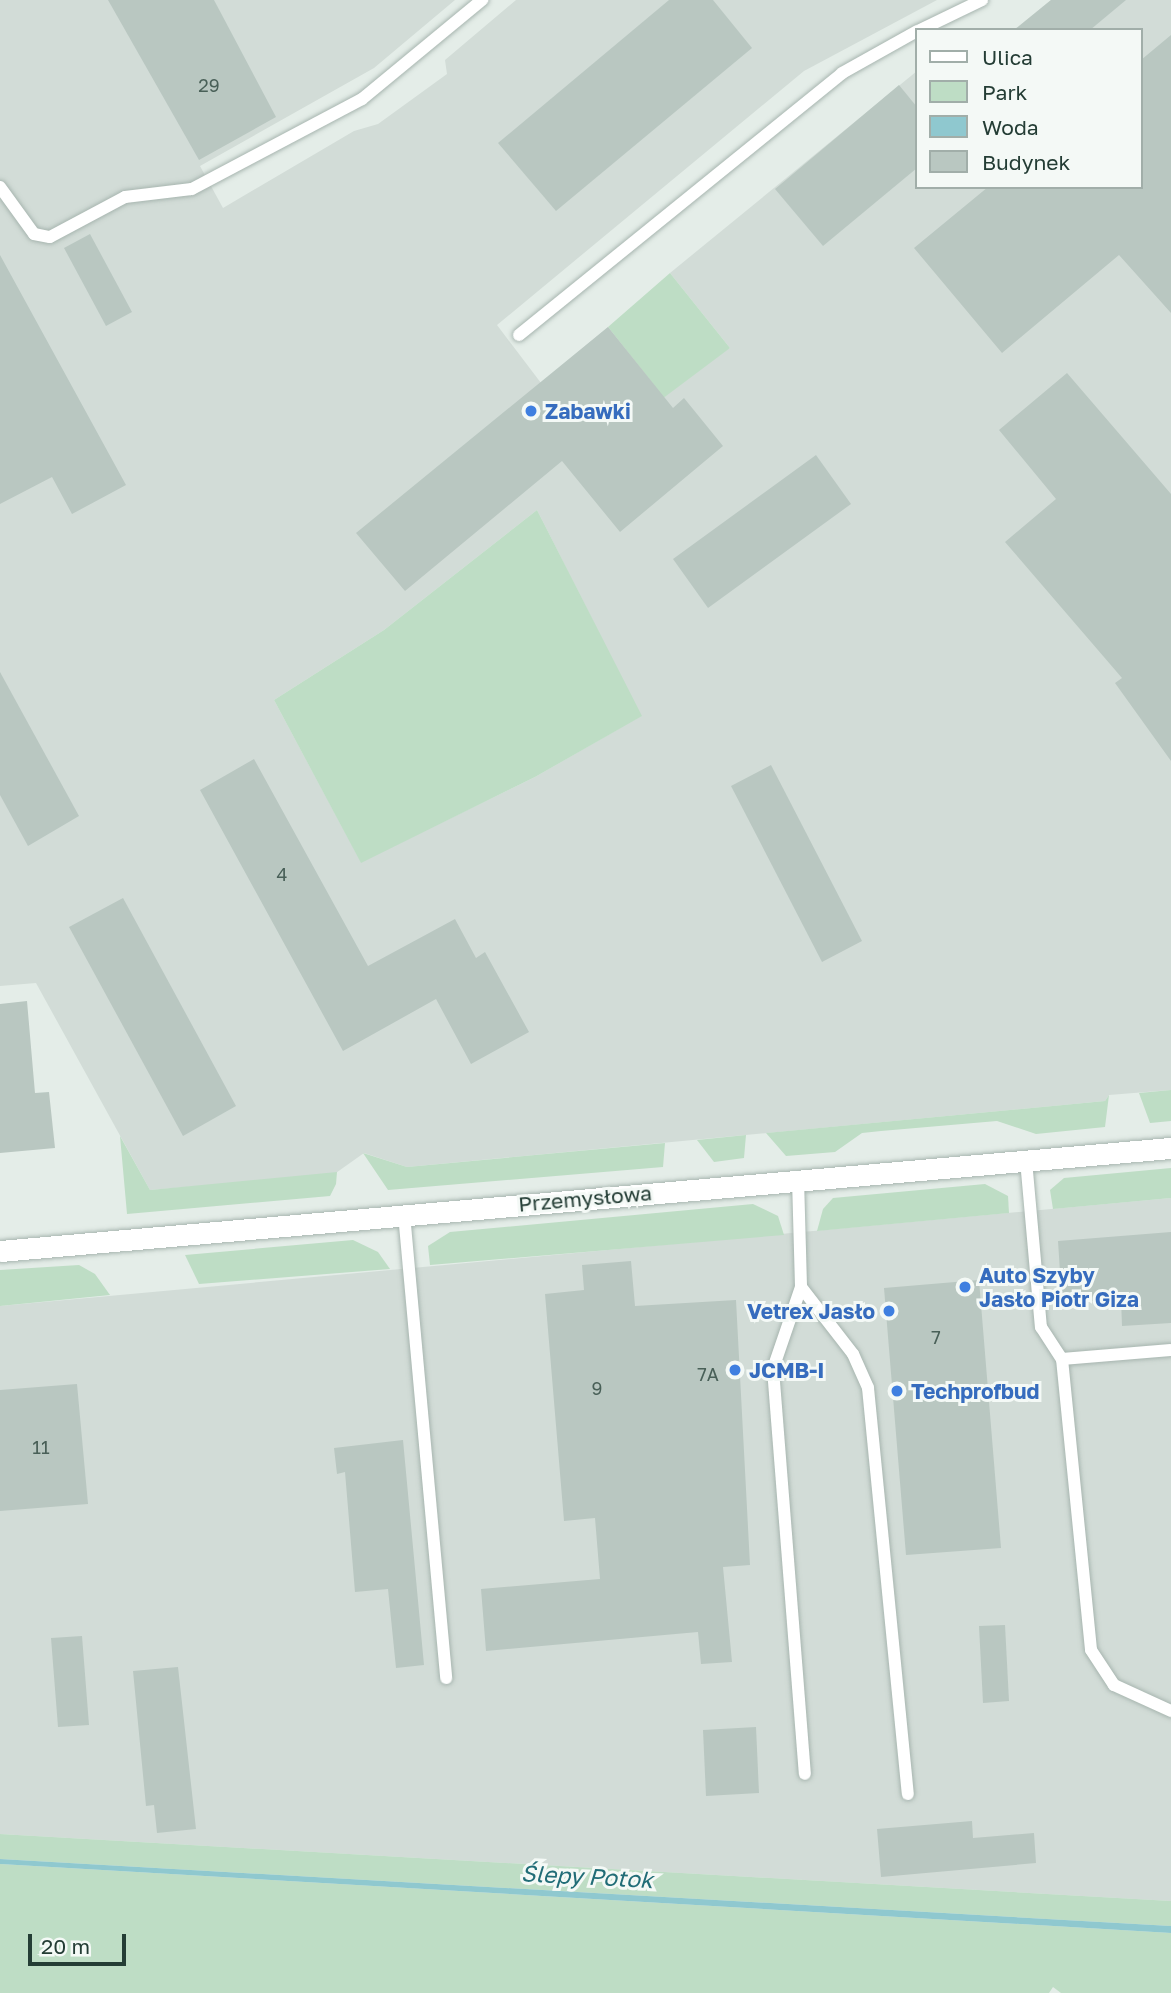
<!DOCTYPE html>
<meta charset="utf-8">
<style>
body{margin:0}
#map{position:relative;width:1171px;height:1993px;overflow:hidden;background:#e4ede8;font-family:"Golos Text",sans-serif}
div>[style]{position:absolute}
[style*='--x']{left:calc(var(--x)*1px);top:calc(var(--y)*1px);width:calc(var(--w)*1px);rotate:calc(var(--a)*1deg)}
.built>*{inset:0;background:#d2dcd7}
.green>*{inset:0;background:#beddc5}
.water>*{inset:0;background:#8fc8cf}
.building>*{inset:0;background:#b9c7c1}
.roads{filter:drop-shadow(0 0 2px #a7b5af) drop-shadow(0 0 2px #a7b5af)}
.service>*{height:12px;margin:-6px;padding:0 6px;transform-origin:6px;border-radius:6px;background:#fff}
.minor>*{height:21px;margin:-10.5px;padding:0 10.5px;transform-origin:10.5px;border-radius:10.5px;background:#fff}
.dots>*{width:19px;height:19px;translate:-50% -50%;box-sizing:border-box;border:4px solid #f4f9f6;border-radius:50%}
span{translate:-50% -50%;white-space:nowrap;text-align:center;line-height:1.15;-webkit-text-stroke:6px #f4f9f6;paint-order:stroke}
.number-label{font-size:18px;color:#496058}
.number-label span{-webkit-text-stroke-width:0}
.shop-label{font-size:21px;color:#366cbe;font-weight:700}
.left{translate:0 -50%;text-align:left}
.right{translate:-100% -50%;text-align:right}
.street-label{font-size:21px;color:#243d35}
.water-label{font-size:23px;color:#216d77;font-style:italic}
.legend{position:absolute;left:915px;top:28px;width:228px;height:161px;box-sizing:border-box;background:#f4f9f6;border:2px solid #a1aea9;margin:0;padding:9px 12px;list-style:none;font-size:21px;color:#243d35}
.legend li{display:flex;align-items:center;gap:14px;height:35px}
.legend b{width:35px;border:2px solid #a1aea9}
.scale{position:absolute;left:28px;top:1934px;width:98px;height:32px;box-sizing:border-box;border:4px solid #243d35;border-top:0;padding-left:9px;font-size:21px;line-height:24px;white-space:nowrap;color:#243d35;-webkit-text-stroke:5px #f4f9f6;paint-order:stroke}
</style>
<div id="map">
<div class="built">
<div style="clip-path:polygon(evenodd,0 0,455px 0,374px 68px,200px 166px,223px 208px,354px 131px,378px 124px,447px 74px,445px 60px,516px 0,937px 0,804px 71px,497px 325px,541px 383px,608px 327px,654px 385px,730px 348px,670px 273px,917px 71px,917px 187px,1141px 187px,1141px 30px,1014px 30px,1051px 0,1171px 0,1171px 1090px,1109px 1095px,1105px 1101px,407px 1167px,364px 1153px,333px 1175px,150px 1190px,36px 983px,0 986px,0 0,537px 510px,641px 716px,535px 777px,361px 862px,274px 700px,384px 630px,537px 510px)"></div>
<div style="clip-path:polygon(1171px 1198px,1171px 1901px,0 1834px,0 1306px)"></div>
</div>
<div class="green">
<div style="clip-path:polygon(670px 273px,730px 348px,658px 402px,654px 385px,608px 327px)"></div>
<div style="clip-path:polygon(537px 510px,642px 716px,535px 777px,361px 863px,274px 700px,384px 630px)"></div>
<div style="clip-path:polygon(1171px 1090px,1171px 1121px,1150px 1123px,1139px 1093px)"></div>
<div style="clip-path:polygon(1109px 1095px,1105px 1127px,1036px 1134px,997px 1121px,881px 1131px,862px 1133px,835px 1152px,786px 1156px,766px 1133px,1105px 1101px)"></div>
<div style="clip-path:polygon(746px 1135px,744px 1158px,714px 1162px,697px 1140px)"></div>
<div style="clip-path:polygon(120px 1136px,150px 1190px,337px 1172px,336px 1184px,330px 1196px,127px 1214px)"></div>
<div style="clip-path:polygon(665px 1143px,663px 1167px,388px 1190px,363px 1153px,407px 1167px)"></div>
<div style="clip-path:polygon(1171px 1168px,1171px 1198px,1053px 1209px,1050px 1190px,1064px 1178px)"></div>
<div style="clip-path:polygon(985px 1184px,1008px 1196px,1009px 1213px,817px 1231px,823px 1209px,833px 1198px)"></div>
<div style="clip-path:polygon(753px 1204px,778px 1216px,784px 1235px,430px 1265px,428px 1246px,450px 1232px)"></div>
<div style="clip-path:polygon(353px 1240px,378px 1252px,390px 1269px,199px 1284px,185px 1255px)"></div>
<div style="clip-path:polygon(79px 1265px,95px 1274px,110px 1295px,0 1306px,0 1270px)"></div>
<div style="clip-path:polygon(0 1834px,1171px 1901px,1171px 1926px,0 1859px)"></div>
<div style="clip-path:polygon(0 1864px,1171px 1933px,1171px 1993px,1061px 1993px,1053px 1987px,1049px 1993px,0 1993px)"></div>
</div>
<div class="water">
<div style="clip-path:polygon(0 1859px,1171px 1926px,1171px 1933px,0 1864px)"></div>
</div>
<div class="building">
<div style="clip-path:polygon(108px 0,214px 0,276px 117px,199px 160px)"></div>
<div style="clip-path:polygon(669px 0,713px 0,752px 48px,556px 211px,498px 143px)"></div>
<div style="clip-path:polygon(1051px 0,1126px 0,1090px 30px,1014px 30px)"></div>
<div style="clip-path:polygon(1171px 35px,1171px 313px,1119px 255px,1002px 353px,914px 248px,988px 187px,1141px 187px,1141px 60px)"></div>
<div style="clip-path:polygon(899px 85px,917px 107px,917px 168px,823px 246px,775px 189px)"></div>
<div style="clip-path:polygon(90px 234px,132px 312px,106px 326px,64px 248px)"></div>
<div style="clip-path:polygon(0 255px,126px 485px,72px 514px,52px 477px,0 504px)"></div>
<div style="clip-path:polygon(608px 327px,673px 408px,684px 398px,723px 446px,620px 532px,562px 461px,405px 591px,356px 533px)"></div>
<div style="clip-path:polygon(1067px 373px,1171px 494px,1171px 761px,1115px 683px,1122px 678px,1005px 542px,1056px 499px,999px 430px)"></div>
<div style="clip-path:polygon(816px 455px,851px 504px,708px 608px,673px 559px)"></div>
<div style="clip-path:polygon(0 672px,79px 816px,28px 846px,0 795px)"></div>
<div style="clip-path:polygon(254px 759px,368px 966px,455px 919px,476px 958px,485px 952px,529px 1032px,471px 1064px,436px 999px,343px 1051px,200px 790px)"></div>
<div style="clip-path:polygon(771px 765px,862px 941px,822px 962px,731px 786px)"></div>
<div style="clip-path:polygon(123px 898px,236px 1106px,183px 1136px,69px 927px)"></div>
<div style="clip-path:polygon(27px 1001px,35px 1093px,49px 1092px,55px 1148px,0 1153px,0 1004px)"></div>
<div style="clip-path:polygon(1171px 1232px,1171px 1323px,1122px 1326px,1121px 1299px,1062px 1303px,1058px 1241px)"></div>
<div style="clip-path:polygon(631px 1261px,635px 1306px,736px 1300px,750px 1565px,723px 1567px,732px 1662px,701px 1664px,698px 1632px,486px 1651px,481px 1589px,600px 1579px,595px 1518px,564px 1521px,545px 1294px,584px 1290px,582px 1265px)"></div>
<div style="clip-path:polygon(979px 1280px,1001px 1548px,906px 1555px,884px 1288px)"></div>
<div style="clip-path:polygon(77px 1384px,88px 1504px,0 1511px,0 1390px)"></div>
<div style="clip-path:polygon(403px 1440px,424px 1665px,396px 1668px,388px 1589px,355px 1592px,345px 1472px,337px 1474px,334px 1448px)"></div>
<div style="clip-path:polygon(1005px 1625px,1009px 1701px,983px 1703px,979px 1626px)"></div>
<div style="clip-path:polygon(82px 1636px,89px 1725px,58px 1727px,51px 1638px)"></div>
<div style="clip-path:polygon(178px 1667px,196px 1829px,157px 1833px,154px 1805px,146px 1806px,133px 1671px)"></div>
<div style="clip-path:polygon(756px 1727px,759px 1793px,706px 1796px,703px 1730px)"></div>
<div style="clip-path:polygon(972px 1821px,973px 1838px,1034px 1833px,1036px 1863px,881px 1877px,877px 1829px)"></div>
</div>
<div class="roads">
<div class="service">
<div style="--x:920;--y:30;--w:69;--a:-25.8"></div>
<div style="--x:0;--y:187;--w:58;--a:54.1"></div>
<div style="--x:34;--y:234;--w:16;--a:11"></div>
<div style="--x:50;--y:237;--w:85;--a:-28.1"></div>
<div style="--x:125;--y:197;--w:67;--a:-6.8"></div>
<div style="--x:192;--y:189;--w:192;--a:-27.9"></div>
<div style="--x:362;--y:99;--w:156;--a:-39.5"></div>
<div style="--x:519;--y:335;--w:416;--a:-39"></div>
<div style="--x:842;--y:73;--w:86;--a:-29.2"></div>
<div style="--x:1026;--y:1160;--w:168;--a:84.9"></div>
<div style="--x:1041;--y:1327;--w:38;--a:57"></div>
<div style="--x:1062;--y:1359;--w:292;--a:84.3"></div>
<div style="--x:1091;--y:1650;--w:42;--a:56.7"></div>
<div style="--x:1114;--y:1685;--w:63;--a:24.5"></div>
<div style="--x:798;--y:1179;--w:108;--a:88.4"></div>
<div style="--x:801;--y:1287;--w:85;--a:52.2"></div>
<div style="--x:853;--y:1354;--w:37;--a:66"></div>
<div style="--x:868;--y:1388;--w:408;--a:84.4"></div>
<div style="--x:404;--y:1214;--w:466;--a:84.8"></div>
<div style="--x:801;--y:1287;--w:87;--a:108.9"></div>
<div style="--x:773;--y:1369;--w:406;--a:85.5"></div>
<div style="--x:1062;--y:1359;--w:109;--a:-4.7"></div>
</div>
<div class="minor">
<div style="--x:0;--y:1251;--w:1176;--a:-5.03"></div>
</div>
</div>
<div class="dots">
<div style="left:531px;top:411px;background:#3f7fe0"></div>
<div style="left:965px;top:1287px;background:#3f7fe0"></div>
<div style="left:889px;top:1311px;background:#3f7fe0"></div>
<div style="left:735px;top:1370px;background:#3f7fe0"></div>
<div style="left:897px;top:1391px;background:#3f7fe0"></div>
</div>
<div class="number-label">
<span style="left:209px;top:85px">29</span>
<span style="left:282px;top:874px">4</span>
<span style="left:936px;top:1337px">7</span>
<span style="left:708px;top:1374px">7A</span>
<span style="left:597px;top:1388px">9</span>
<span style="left:41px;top:1447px">11</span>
</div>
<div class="shop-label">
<span class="left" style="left:545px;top:411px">Zabawki</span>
<span class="left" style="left:979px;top:1287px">Auto Szyby<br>Jasło Piotr Giza</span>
<span class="right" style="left:875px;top:1311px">Vetrex Jasło</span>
<span class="left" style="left:749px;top:1370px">JCMB-I</span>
<span class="left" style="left:911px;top:1391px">Techprofbud</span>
</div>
<div class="street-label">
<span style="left:585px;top:1198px;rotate:-5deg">Przemysłowa</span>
</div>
<div class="water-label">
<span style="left:587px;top:1876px;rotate:3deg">Ślepy Potok</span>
</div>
<ul class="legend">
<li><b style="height:9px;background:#fff"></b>Ulica</li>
<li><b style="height:19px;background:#beddc5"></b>Park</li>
<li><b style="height:19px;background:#8fc8cf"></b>Woda</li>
<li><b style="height:19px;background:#b9c7c1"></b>Budynek</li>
</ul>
<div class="scale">20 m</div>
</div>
